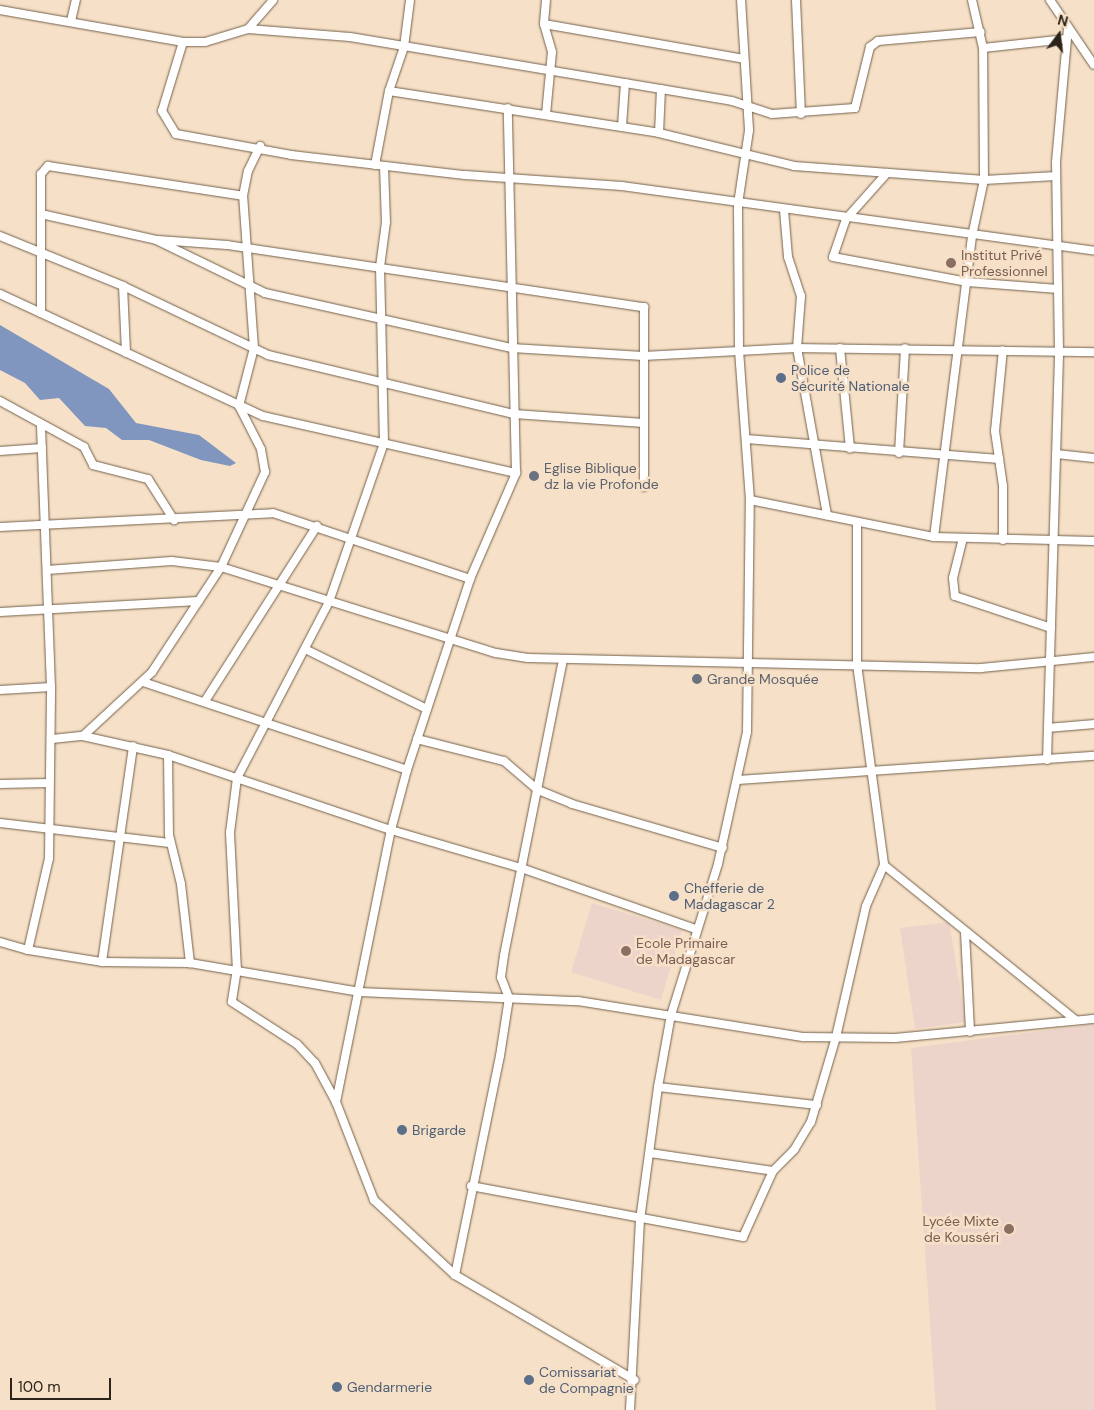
<!DOCTYPE html>
<meta charset="utf-8">
<style>
body{margin:0}
#map{position:relative;width:1094px;height:1410px;overflow:hidden;background:#f6e0c7;font-family:"DM Sans",sans-serif}
div>[style]{position:absolute}
[style*='--x']{left:calc(var(--x)*1px);top:calc(var(--y)*1px);width:calc(var(--w)*1px);rotate:calc(var(--a)*1deg)}
.education>*{inset:0;background:#edd4cb}
.water>*{inset:0;background:#8096bf}
.roads{filter:drop-shadow(0 0 1px #74614c) drop-shadow(0 0 1px #74614c)}
.minor>*{height:8px;margin:-4px;padding:0 4px;transform-origin:4px;border-radius:4px;background:#fff}
.dots>*{width:14px;height:14px;translate:-50% -50%;box-sizing:border-box;border:2px solid #f6e0c7;border-radius:50%}
span{translate:-50% -50%;white-space:nowrap;text-align:center;line-height:1.15;-webkit-text-stroke:5px #f6e0c7;paint-order:stroke}
.education-label{font-size:14px;color:#785e54}
.left{translate:0 -50%;text-align:left}
.right{translate:-100% -50%;text-align:right}
.service-label{font-size:14px;color:#4e5e75}
.worship-label{font-size:14px;color:#5b616d}
.north{position:absolute;left:1034px;top:10px;width:50px;height:50px;-webkit-text-stroke:4px #f6e0c7;paint-order:stroke;rotate:15deg;font-size:14px;font-weight:700;line-height:20px;text-align:center;color:#2c241b}
.north::after{content:'';display:block;margin:auto;width:18px;height:22px;background:#2c241b;clip-path:polygon(50% 0,100% 100%,50% 72%,0 100%)}
.scale{position:absolute;left:10px;top:1378px;width:101px;height:22px;box-sizing:border-box;border:2px solid #2c241b;border-top:0;padding-left:6px;font-size:15px;line-height:18px;white-space:nowrap;color:#2c241b;-webkit-text-stroke:4px #f6e0c7;paint-order:stroke}
</style>
<div id="map">
<div class="education">
<div style="clip-path:polygon(592px 903px,682px 930px,661px 1000px,571px 972px)"></div>
<div style="clip-path:polygon(949px 922px,966px 1022px,915px 1029px,900px 928px)"></div>
<div style="clip-path:polygon(1094px 1024px,1094px 1410px,936px 1410px,911px 1048px)"></div>
</div>
<div class="water">
<div style="clip-path:polygon(0 325px,109px 389px,136px 423px,199px 435px,236px 463px,230px 466px,201px 460px,149px 440px,122px 440px,106px 428px,85px 426px,59px 398px,40px 400px,25px 383px,0 370px)"></div>
</div>
<div class="roads">
<div class="minor">
<div style="--x:546;--y:0;--w:24;--a:95"></div>
<div style="--x:544;--y:24;--w:29;--a:74"></div>
<div style="--x:552;--y:52;--w:62;--a:95.5"></div>
<div style="--x:796;--y:0;--w:114;--a:87.5"></div>
<div style="--x:1050;--y:0;--w:78;--a:55.9"></div>
<div style="--x:0;--y:10;--w:186;--a:9.9"></div>
<div style="--x:183;--y:42;--w:22;--a:0"></div>
<div style="--x:205;--y:42;--w:45;--a:-16.8"></div>
<div style="--x:248;--y:29;--w:102;--a:4.5"></div>
<div style="--x:350;--y:37;--w:387;--a:9.5"></div>
<div style="--x:732;--y:101;--w:42;--a:18"></div>
<div style="--x:772;--y:114;--w:83;--a:-4.1"></div>
<div style="--x:855;--y:108;--w:63;--a:-76.2"></div>
<div style="--x:870;--y:47;--w:10;--a:-37"></div>
<div style="--x:878;--y:41;--w:103;--a:-5"></div>
<div style="--x:71;--y:21;--w:22;--a:-77"></div>
<div style="--x:544;--y:24;--w:203;--a:9.9"></div>
<div style="--x:248;--y:29;--w:38;--a:-49"></div>
<div style="--x:183;--y:42;--w:72;--a:106.9"></div>
<div style="--x:162;--y:111;--w:27;--a:59"></div>
<div style="--x:176;--y:134;--w:117;--a:10.3"></div>
<div style="--x:291;--y:155;--w:175;--a:6.6"></div>
<div style="--x:465;--y:175;--w:157;--a:4"></div>
<div style="--x:622;--y:186;--w:476;--a:7.8"></div>
<div style="--x:983;--y:48;--w:84;--a:-6.1"></div>
<div style="--x:389;--y:91;--w:46;--a:-71.2"></div>
<div style="--x:404;--y:47;--w:47;--a:-82.7"></div>
<div style="--x:622;--y:126;--w:43;--a:-86"></div>
<div style="--x:659;--y:133;--w:44;--a:-87.4"></div>
<div style="--x:375;--y:165;--w:75;--a:-79.3"></div>
<div style="--x:389;--y:91;--w:273;--a:8.8"></div>
<div style="--x:659;--y:133;--w:139;--a:13.7"></div>
<div style="--x:794;--y:166;--w:191;--a:4.2"></div>
<div style="--x:984;--y:180;--w:72;--a:-3.2"></div>
<div style="--x:384;--y:166;--w:56;--a:88"></div>
<div style="--x:386;--y:222;--w:45;--a:97.6"></div>
<div style="--x:380;--y:267;--w:176;--a:88.7"></div>
<div style="--x:384;--y:443;--w:168;--a:109.1"></div>
<div style="--x:329;--y:602;--w:199;--a:117.6"></div>
<div style="--x:237;--y:778;--w:55;--a:97.3"></div>
<div style="--x:230;--y:833;--w:136;--a:87.1"></div>
<div style="--x:237;--y:969;--w:33;--a:99"></div>
<div style="--x:232;--y:1002;--w:77;--a:32.9"></div>
<div style="--x:297;--y:1044;--w:26;--a:47"></div>
<div style="--x:315;--y:1063;--w:44;--a:61.7"></div>
<div style="--x:336;--y:1102;--w:105;--a:68.8"></div>
<div style="--x:374;--y:1200;--w:110;--a:42.8"></div>
<div style="--x:455;--y:1275;--w:224;--a:-78.4"></div>
<div style="--x:500;--y:1056;--w:59;--a:-81.2"></div>
<div style="--x:509;--y:998;--w:22;--a:-111"></div>
<div style="--x:501;--y:977;--w:22;--a:-82"></div>
<div style="--x:504;--y:955;--w:301;--a:-78.7"></div>
<div style="--x:887;--y:173;--w:62;--a:131.7"></div>
<div style="--x:846;--y:219;--w:40;--a:108.9"></div>
<div style="--x:833;--y:257;--w:137;--a:10.5"></div>
<div style="--x:968;--y:282;--w:90;--a:4.4"></div>
<div style="--x:784;--y:210;--w:47;--a:85.1"></div>
<div style="--x:788;--y:257;--w:41;--a:71.6"></div>
<div style="--x:801;--y:296;--w:52;--a:94.4"></div>
<div style="--x:797;--y:348;--w:170;--a:79.8"></div>
<div style="--x:41;--y:214;--w:40;--a:-90"></div>
<div style="--x:41;--y:174;--w:11;--a:-49"></div>
<div style="--x:48;--y:166;--w:197;--a:8.7"></div>
<div style="--x:0;--y:236;--w:133;--a:22.1"></div>
<div style="--x:123;--y:286;--w:161;--a:25.4"></div>
<div style="--x:268;--y:355;--w:253;--a:13.5"></div>
<div style="--x:514;--y:414;--w:130;--a:4"></div>
<div style="--x:158;--y:240;--w:69;--a:4.1"></div>
<div style="--x:227;--y:245;--w:422;--a:8.5"></div>
<div style="--x:644;--y:307;--w:180;--a:90"></div>
<div style="--x:123;--y:286;--w:67;--a:87.4"></div>
<div style="--x:0;--y:294;--w:290;--a:24.9"></div>
<div style="--x:263;--y:416;--w:259;--a:12.7"></div>
<div style="--x:41;--y:313;--w:99;--a:-90"></div>
<div style="--x:41;--y:214;--w:118;--a:12.7"></div>
<div style="--x:156;--y:240;--w:121;--a:25.9"></div>
<div style="--x:265;--y:293;--w:253;--a:12.6"></div>
<div style="--x:512;--y:348;--w:131;--a:3.5"></div>
<div style="--x:643;--y:356;--w:154;--a:-3"></div>
<div style="--x:797;--y:348;--w:297;--a:0.8"></div>
<div style="--x:840;--y:348;--w:101;--a:84.3"></div>
<div style="--x:0;--y:401;--w:96;--a:28.7"></div>
<div style="--x:84;--y:447;--w:20;--a:63"></div>
<div style="--x:93;--y:465;--w:57;--a:14.3"></div>
<div style="--x:148;--y:479;--w:49;--a:57.6"></div>
<div style="--x:746;--y:439;--w:254;--a:4.5"></div>
<div style="--x:0;--y:451;--w:42;--a:-4.1"></div>
<div style="--x:899;--y:453;--w:105;--a:-86.7"></div>
<div style="--x:1056;--y:454;--w:38;--a:6"></div>
<div style="--x:750;--y:500;--w:188;--a:11.4"></div>
<div style="--x:934;--y:537;--w:160;--a:1.4"></div>
<div style="--x:857;--y:523;--w:141;--a:90"></div>
<div style="--x:857;--y:664;--w:203;--a:82.3"></div>
<div style="--x:884;--y:865;--w:245;--a:39"></div>
<div style="--x:0;--y:527;--w:273;--a:-2.9"></div>
<div style="--x:273;--y:513;--w:208;--a:18.5"></div>
<div style="--x:934;--y:537;--w:303;--a:-82.8"></div>
<div style="--x:972;--y:236;--w:57;--a:-77.9"></div>
<div style="--x:984;--y:180;--w:132;--a:-90.4"></div>
<div style="--x:983;--y:48;--w:49;--a:-102.9"></div>
<div style="--x:963;--y:538;--w:41;--a:104"></div>
<div style="--x:953;--y:578;--w:18;--a:84"></div>
<div style="--x:955;--y:596;--w:101;--a:18.4"></div>
<div style="--x:1003;--y:540;--w:54;--a:-90"></div>
<div style="--x:1003;--y:486;--w:56;--a:-98.3"></div>
<div style="--x:995;--y:431;--w:81;--a:-84.4"></div>
<div style="--x:47;--y:570;--w:125;--a:-4.1"></div>
<div style="--x:172;--y:561;--w:49;--a:7"></div>
<div style="--x:221;--y:567;--w:288;--a:17.4"></div>
<div style="--x:496;--y:653;--w:32;--a:9"></div>
<div style="--x:528;--y:658;--w:453;--a:1.3"></div>
<div style="--x:981;--y:668;--w:114;--a:-5.6"></div>
<div style="--x:0;--y:612;--w:199;--a:-3.2"></div>
<div style="--x:305;--y:649;--w:136;--a:26.2"></div>
<div style="--x:143;--y:682;--w:278;--a:18.4"></div>
<div style="--x:0;--y:690;--w:51;--a:-3.4"></div>
<div style="--x:205;--y:701;--w:208;--a:-57.4"></div>
<div style="--x:1048;--y:728;--w:46;--a:-5"></div>
<div style="--x:83;--y:736;--w:94;--a:-42.8"></div>
<div style="--x:152;--y:672;--w:126;--a:-56.7"></div>
<div style="--x:221;--y:567;--w:105;--a:-65.1"></div>
<div style="--x:265;--y:472;--w:23;--a:-100"></div>
<div style="--x:261;--y:449;--w:48;--a:-117.1"></div>
<div style="--x:239;--y:406;--w:60;--a:-75.5"></div>
<div style="--x:254;--y:348;--w:152;--a:-94.1"></div>
<div style="--x:243;--y:196;--w:25;--a:-79"></div>
<div style="--x:248;--y:171;--w:28;--a:-64"></div>
<div style="--x:52;--y:739;--w:31;--a:-6"></div>
<div style="--x:83;--y:736;--w:87;--a:12.6"></div>
<div style="--x:168;--y:755;--w:235;--a:18.6"></div>
<div style="--x:391;--y:830;--w:139;--a:16.3"></div>
<div style="--x:524;--y:869;--w:181;--a:19.3"></div>
<div style="--x:417;--y:739;--w:90;--a:14.2"></div>
<div style="--x:504;--y:761;--w:45;--a:40.5"></div>
<div style="--x:538;--y:790;--w:37;--a:22"></div>
<div style="--x:572;--y:804;--w:157;--a:16.2"></div>
<div style="--x:168;--y:755;--w:80;--a:89.3"></div>
<div style="--x:169;--y:835;--w:50;--a:76.2"></div>
<div style="--x:181;--y:884;--w:80;--a:83.5"></div>
<div style="--x:1047;--y:760;--w:408;--a:-88.3"></div>
<div style="--x:1059;--y:352;--w:190;--a:-90.9"></div>
<div style="--x:1056;--y:162;--w:135;--a:-84.9"></div>
<div style="--x:738;--y:780;--w:357;--a:-3.9"></div>
<div style="--x:0;--y:784;--w:49;--a:-1.2"></div>
<div style="--x:0;--y:823;--w:171;--a:6.7"></div>
<div style="--x:965;--y:932;--w:100;--a:87.1"></div>
<div style="--x:0;--y:942;--w:29;--a:16"></div>
<div style="--x:28;--y:950;--w:94;--a:-77.1"></div>
<div style="--x:49;--y:858;--w:171;--a:-89.3"></div>
<div style="--x:51;--y:687;--w:261;--a:-92.2"></div>
<div style="--x:28;--y:950;--w:75;--a:9.2"></div>
<div style="--x:102;--y:962;--w:218;--a:-81.8"></div>
<div style="--x:102;--y:962;--w:88;--a:0.7"></div>
<div style="--x:190;--y:963;--w:171;--a:9.7"></div>
<div style="--x:359;--y:992;--w:219;--a:2.4"></div>
<div style="--x:578;--y:1001;--w:229;--a:9.1"></div>
<div style="--x:804;--y:1037;--w:91;--a:0.6"></div>
<div style="--x:895;--y:1038;--w:200;--a:-5.5"></div>
<div style="--x:658;--y:1087;--w:160;--a:6.5"></div>
<div style="--x:336;--y:1102;--w:278;--a:-78.6"></div>
<div style="--x:391;--y:830;--w:62;--a:-75.1"></div>
<div style="--x:407;--y:770;--w:201;--a:-71.7"></div>
<div style="--x:470;--y:579;--w:116;--a:-66.5"></div>
<div style="--x:516;--y:473;--w:365;--a:-91.3"></div>
<div style="--x:650;--y:1153;--w:124;--a:8.3"></div>
<div style="--x:471;--y:1186;--w:277;--a:10.6"></div>
<div style="--x:743;--y:1237;--w:72;--a:-65.6"></div>
<div style="--x:773;--y:1171;--w:30;--a:-45"></div>
<div style="--x:794;--y:1150;--w:33;--a:-59"></div>
<div style="--x:811;--y:1122;--w:89;--a:-73.6"></div>
<div style="--x:836;--y:1037;--w:134;--a:-77.1"></div>
<div style="--x:866;--y:906;--w:45;--a:-66.3"></div>
<div style="--x:455;--y:1275;--w:208;--a:30.3"></div>
<div style="--x:630;--y:1410;--w:190;--a:-87"></div>
<div style="--x:640;--y:1220;--w:134;--a:-82.3"></div>
<div style="--x:658;--y:1087;--w:73;--a:-79.8"></div>
<div style="--x:671;--y:1015;--w:158;--a:-72.7"></div>
<div style="--x:718;--y:864;--w:135;--a:-77.6"></div>
<div style="--x:747;--y:732;--w:232;--a:-89.3"></div>
<div style="--x:750;--y:500;--w:150;--a:-94.2"></div>
<div style="--x:739;--y:350;--w:146;--a:-90.4"></div>
<div style="--x:738;--y:204;--w:75;--a:-81.5"></div>
<div style="--x:749;--y:130;--w:130;--a:-93.5"></div>
</div>
</div>
<div class="dots">
<div style="left:951px;top:263px;background:#8d6e63"></div>
<div style="left:781px;top:378px;background:#5c6f8a"></div>
<div style="left:534px;top:476px;background:#6b7280"></div>
<div style="left:697px;top:679px;background:#6b7280"></div>
<div style="left:674px;top:896px;background:#5c6f8a"></div>
<div style="left:626px;top:951px;background:#8d6e63"></div>
<div style="left:402px;top:1130px;background:#5c6f8a"></div>
<div style="left:1009px;top:1229px;background:#8d6e63"></div>
<div style="left:529px;top:1380px;background:#5c6f8a"></div>
<div style="left:337px;top:1387px;background:#5c6f8a"></div>
</div>
<div class="education-label">
<span class="left" style="left:961px;top:263px">Institut Privé<br>Professionnel</span>
<span class="left" style="left:636px;top:951px">Ecole Primaire<br>de Madagascar</span>
<span class="right" style="left:999px;top:1229px">Lycée Mixte<br>de Kousséri</span>
</div>
<div class="service-label">
<span class="left" style="left:791px;top:378px">Police de<br>Sécurité Nationale</span>
<span class="left" style="left:684px;top:896px">Chefferie de<br>Madagascar 2</span>
<span class="left" style="left:412px;top:1130px">Brigarde</span>
<span class="left" style="left:539px;top:1380px">Comissariat<br>de Compagnie</span>
<span class="left" style="left:347px;top:1387px">Gendarmerie</span>
</div>
<div class="worship-label">
<span class="left" style="left:544px;top:476px">Eglise Biblique<br>dz la vie Profonde</span>
<span class="left" style="left:707px;top:679px">Grande Mosquée</span>
</div>
<div class="north">N</div>
<div class="scale">100 m</div>
</div>
